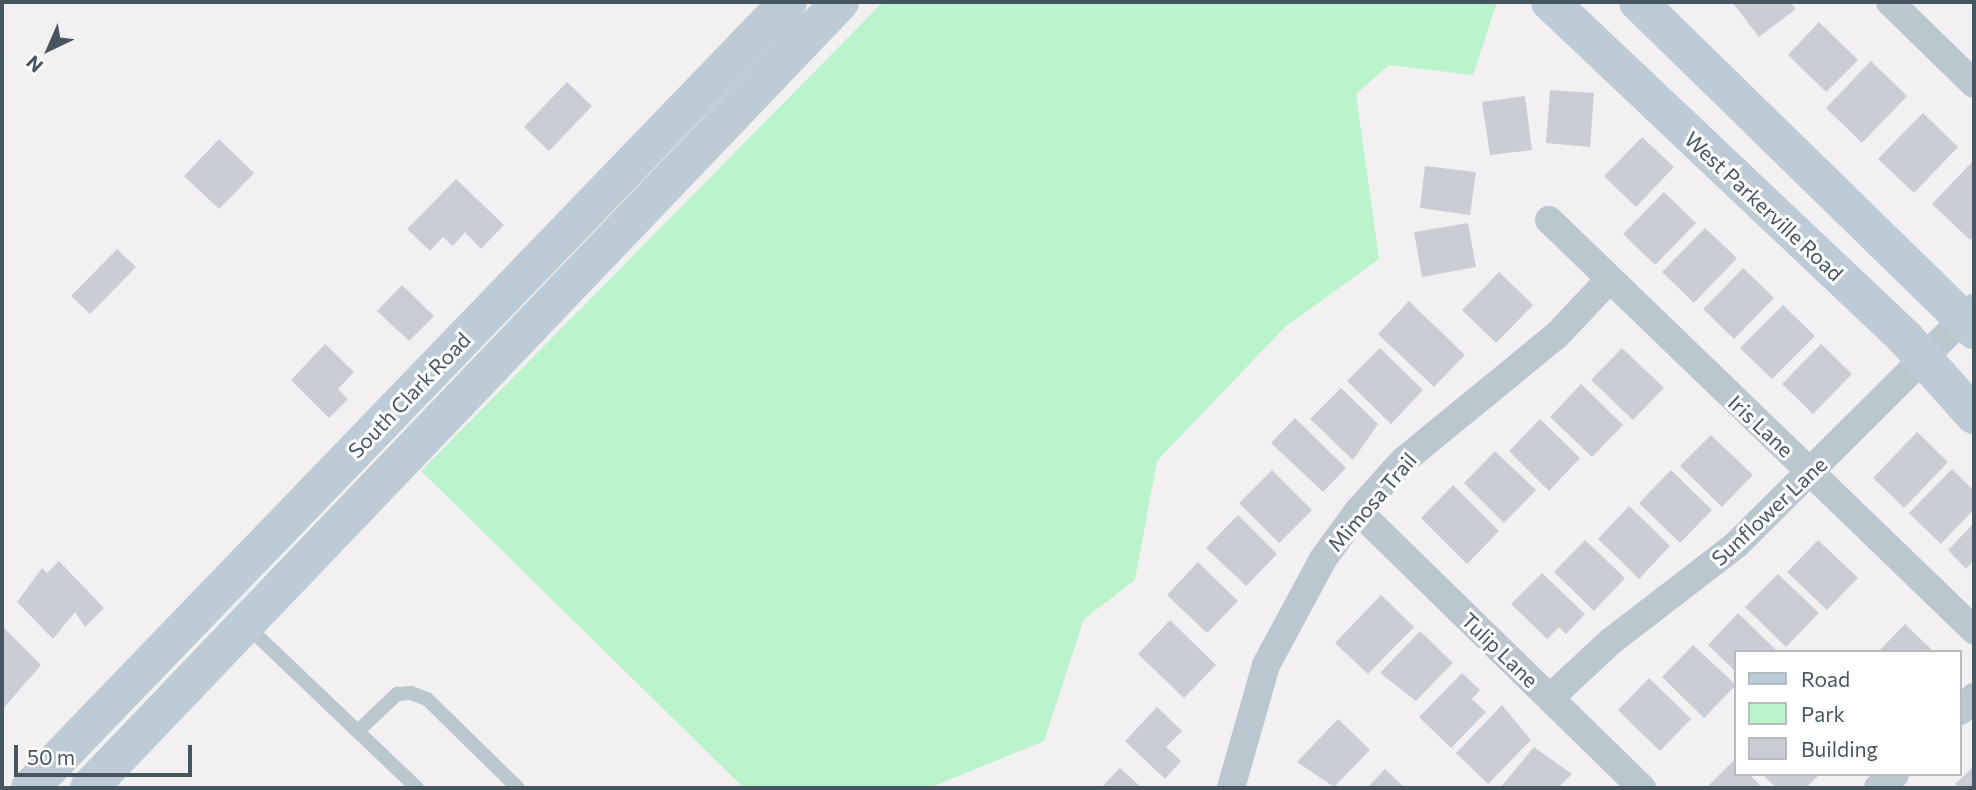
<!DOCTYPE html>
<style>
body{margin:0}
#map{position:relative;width:1976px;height:790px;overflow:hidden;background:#f3f0f1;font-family:Commissioner,sans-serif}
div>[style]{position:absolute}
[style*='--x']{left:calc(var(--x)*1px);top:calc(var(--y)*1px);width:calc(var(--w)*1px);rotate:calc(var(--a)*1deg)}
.green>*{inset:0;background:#bbf4cc}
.building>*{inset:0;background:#caced4}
.lane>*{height:14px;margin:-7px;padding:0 7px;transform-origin:7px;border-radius:7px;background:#bac7cf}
.street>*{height:28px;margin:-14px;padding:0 14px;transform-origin:14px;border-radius:14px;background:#bac7cf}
.secondary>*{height:38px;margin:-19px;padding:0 19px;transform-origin:19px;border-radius:19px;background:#bccbd6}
span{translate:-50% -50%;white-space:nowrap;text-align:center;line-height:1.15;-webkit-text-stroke:6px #fff;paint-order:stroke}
.street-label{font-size:21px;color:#465660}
.frame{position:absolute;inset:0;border:4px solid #465660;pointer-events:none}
.legend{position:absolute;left:1734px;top:650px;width:228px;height:126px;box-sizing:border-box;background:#fff;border:2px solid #b5bbbf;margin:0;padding:9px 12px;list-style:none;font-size:21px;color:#465660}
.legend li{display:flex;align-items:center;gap:14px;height:35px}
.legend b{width:35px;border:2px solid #b5bbbf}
.north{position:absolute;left:14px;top:14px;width:70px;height:70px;-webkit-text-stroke:5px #fff;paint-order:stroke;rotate:224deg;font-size:19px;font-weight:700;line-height:28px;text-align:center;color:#465660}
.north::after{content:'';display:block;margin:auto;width:24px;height:32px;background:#465660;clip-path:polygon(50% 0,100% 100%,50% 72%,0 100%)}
.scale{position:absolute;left:14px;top:745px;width:178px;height:32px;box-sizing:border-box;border:4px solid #465660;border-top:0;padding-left:9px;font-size:21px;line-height:24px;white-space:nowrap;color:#465660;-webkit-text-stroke:5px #fff;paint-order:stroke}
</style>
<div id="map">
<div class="green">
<div style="clip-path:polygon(883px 2px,1497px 2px,1473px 75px,1389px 65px,1356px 94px,1379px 259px,1285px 327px,1157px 461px,1135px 580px,1084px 619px,1044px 741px,929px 788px,744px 788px,421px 471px)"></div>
</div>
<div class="building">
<div style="clip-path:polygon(1732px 2px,1790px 2px,1796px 9px,1759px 37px)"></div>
<div style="clip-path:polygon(1819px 22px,1858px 60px,1826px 92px,1788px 55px)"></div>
<div style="clip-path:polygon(1871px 61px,1907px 96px,1862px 143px,1826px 108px)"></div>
<div style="clip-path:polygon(567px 82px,592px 106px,549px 151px,524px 127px)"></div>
<div style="clip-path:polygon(1550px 90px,1594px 93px,1590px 147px,1546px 143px)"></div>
<div style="clip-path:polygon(1525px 96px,1532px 150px,1490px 155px,1482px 102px)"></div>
<div style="clip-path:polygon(1923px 113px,1958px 147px,1914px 193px,1878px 159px)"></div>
<div style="clip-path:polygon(1642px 137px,1674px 167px,1636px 207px,1604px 176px)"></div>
<div style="clip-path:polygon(219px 139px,254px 173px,219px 209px,184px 176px)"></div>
<div style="clip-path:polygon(1973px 161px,1974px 236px,1970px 240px,1932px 204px)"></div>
<div style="clip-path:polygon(1425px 166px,1476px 172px,1470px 215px,1420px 208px)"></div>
<div style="clip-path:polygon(456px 179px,504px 225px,481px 249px,465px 232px,453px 246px,443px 237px,430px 251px,407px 229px)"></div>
<div style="clip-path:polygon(1664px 192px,1696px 223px,1655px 265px,1623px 234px)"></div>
<div style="clip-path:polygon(1468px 223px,1476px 267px,1422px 277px,1414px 232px)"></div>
<div style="clip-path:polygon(1705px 228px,1737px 258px,1694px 303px,1662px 272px)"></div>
<div style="clip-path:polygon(117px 249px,136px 267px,90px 314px,71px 296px)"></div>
<div style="clip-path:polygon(1743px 268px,1774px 298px,1734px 339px,1703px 309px)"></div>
<div style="clip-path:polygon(1499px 272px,1533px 305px,1496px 343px,1462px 310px)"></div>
<div style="clip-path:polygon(402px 285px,434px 316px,409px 341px,377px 311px)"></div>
<div style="clip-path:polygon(1409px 301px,1465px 355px,1434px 387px,1378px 334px)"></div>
<div style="clip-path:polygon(1783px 305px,1815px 336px,1772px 379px,1740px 348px)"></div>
<div style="clip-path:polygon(325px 344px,354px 372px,338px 389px,348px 399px,329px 418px,291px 380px)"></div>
<div style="clip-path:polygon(1821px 344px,1852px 374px,1813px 414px,1782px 384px)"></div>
<div style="clip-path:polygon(1380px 348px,1423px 390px,1391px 424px,1347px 381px)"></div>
<div style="clip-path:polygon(1622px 348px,1664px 388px,1633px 420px,1591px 380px)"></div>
<div style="clip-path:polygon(1581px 384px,1623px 425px,1592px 457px,1550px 417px)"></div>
<div style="clip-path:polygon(1341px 388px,1378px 424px,1353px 460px,1310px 419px)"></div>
<div style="clip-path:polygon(1295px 418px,1346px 468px,1323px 492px,1271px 443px)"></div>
<div style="clip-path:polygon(1540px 419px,1580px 458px,1549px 491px,1509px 451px)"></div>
<div style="clip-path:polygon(1917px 432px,1948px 462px,1904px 508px,1873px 478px)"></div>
<div style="clip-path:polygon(1711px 435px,1753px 475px,1722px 507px,1680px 466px)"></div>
<div style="clip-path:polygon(1495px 451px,1536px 490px,1504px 523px,1464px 483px)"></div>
<div style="clip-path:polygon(1952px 469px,1974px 491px,1974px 509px,1941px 544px,1909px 513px)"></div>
<div style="clip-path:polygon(1272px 470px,1312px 510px,1279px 543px,1239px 503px)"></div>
<div style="clip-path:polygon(1671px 470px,1712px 510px,1680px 543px,1639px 503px)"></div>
<div style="clip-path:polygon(1453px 485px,1499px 531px,1467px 564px,1421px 518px)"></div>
<div style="clip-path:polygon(1629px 506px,1670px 546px,1639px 579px,1598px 539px)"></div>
<div style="clip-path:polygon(1238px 515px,1277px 554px,1246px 586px,1206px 548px)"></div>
<div style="clip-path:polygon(1974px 523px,1974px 560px,1966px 569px,1948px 550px)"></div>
<div style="clip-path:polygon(1585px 540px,1625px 578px,1594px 611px,1554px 572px)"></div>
<div style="clip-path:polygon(1818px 540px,1858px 578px,1827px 610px,1787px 572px)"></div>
<div style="clip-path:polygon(59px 561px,104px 608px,85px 627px,75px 612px,53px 639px,17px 602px,42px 568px,47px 573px)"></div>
<div style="clip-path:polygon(1198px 562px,1238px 601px,1207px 633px,1167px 595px)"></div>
<div style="clip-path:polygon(1542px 573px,1585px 614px,1566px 634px,1559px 627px,1547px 639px,1511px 604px)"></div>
<div style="clip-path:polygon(1778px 574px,1819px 613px,1786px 647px,1745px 607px)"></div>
<div style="clip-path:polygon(1381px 595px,1414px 627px,1368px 674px,1335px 643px)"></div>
<div style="clip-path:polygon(1738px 613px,1778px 652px,1736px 652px,1736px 672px,1708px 645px)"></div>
<div style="clip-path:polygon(1170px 620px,1216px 665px,1184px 698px,1138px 654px)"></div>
<div style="clip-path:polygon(1905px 624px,1934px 652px,1878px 652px)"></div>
<div style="clip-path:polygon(2px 626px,41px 665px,2px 710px)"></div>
<div style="clip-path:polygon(1420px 631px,1453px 663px,1416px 701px,1380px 673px)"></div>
<div style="clip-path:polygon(1693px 645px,1736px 685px,1704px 718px,1662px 677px)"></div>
<div style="clip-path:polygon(1462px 673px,1480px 690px,1472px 699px,1486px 712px,1451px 748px,1419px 717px)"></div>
<div style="clip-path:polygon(1649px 678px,1691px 719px,1660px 751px,1618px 710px)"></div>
<div style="clip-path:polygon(1502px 705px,1531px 740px,1488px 784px,1456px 753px)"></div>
<div style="clip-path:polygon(1157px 707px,1182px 731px,1166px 747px,1181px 761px,1165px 779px,1125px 741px)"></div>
<div style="clip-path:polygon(1338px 719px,1370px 750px,1334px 787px,1297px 762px)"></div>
<div style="clip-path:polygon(1534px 747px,1572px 774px,1558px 788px,1500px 788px)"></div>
<div style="clip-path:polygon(1734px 760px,1736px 774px,1749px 774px,1763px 788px,1706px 788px)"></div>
<div style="clip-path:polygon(1974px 766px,1974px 788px,1960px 788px,1955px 784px)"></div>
<div style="clip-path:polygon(1120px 768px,1142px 788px,1101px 788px)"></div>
<div style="clip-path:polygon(1385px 769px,1405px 788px,1367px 788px)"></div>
<div style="clip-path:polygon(1762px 774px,1820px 774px,1806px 788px,1776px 788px)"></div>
</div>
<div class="lane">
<div style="--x:247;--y:626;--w:235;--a:43.6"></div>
<div style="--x:358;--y:731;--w:54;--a:-43.5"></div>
<div style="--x:397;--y:694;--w:14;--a:-4"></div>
<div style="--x:411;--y:693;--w:17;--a:21"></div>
<div style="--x:427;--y:699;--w:127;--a:44.4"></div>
</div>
<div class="street">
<div style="--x:1890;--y:2;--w:117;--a:44.3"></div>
<div style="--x:1549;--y:220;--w:591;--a:43.97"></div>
<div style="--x:1358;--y:511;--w:397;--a:44.3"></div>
<div style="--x:1550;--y:698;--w:82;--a:-43"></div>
<div style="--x:1610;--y:642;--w:159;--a:-37.6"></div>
<div style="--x:1736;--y:545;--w:336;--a:-44.9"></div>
<div style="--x:1960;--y:711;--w:20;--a:-45"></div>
<div style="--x:1231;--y:788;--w:128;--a:-74.1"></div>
<div style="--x:1266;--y:665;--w:120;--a:-61.7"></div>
<div style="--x:1323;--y:559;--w:59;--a:-53.9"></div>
<div style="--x:1358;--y:511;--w:67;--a:-48"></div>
<div style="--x:1403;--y:461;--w:199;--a:-39.3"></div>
<div style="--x:1557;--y:335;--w:73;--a:-46.7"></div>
<div style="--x:1878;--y:788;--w:22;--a:-39"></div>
</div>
<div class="secondary">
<div style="--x:1550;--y:2;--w:490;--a:43.4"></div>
<div style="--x:1906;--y:339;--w:102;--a:48.2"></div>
<div style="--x:1638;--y:2;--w:470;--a:44.3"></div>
<div style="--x:30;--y:788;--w:1092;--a:-46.04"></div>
<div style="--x:89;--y:788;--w:1087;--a:-46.3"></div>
</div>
<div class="street-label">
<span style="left:1764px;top:206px;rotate:43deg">West Parkerville Road</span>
<span style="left:409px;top:395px;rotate:-46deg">South Clark Road</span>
<span style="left:1761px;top:426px;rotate:43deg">Iris Lane</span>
<span style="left:1372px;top:502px;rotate:-49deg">Mimosa Trail</span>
<span style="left:1769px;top:511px;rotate:-43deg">Sunflower Lane</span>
<span style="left:1500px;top:650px;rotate:44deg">Tulip Lane</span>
</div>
<div class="frame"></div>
<ul class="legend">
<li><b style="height:9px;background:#bccbd6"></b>Road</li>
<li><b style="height:19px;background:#bbf4cc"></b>Park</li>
<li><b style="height:19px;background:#caced4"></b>Building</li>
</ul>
<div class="north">N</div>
<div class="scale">50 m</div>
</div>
